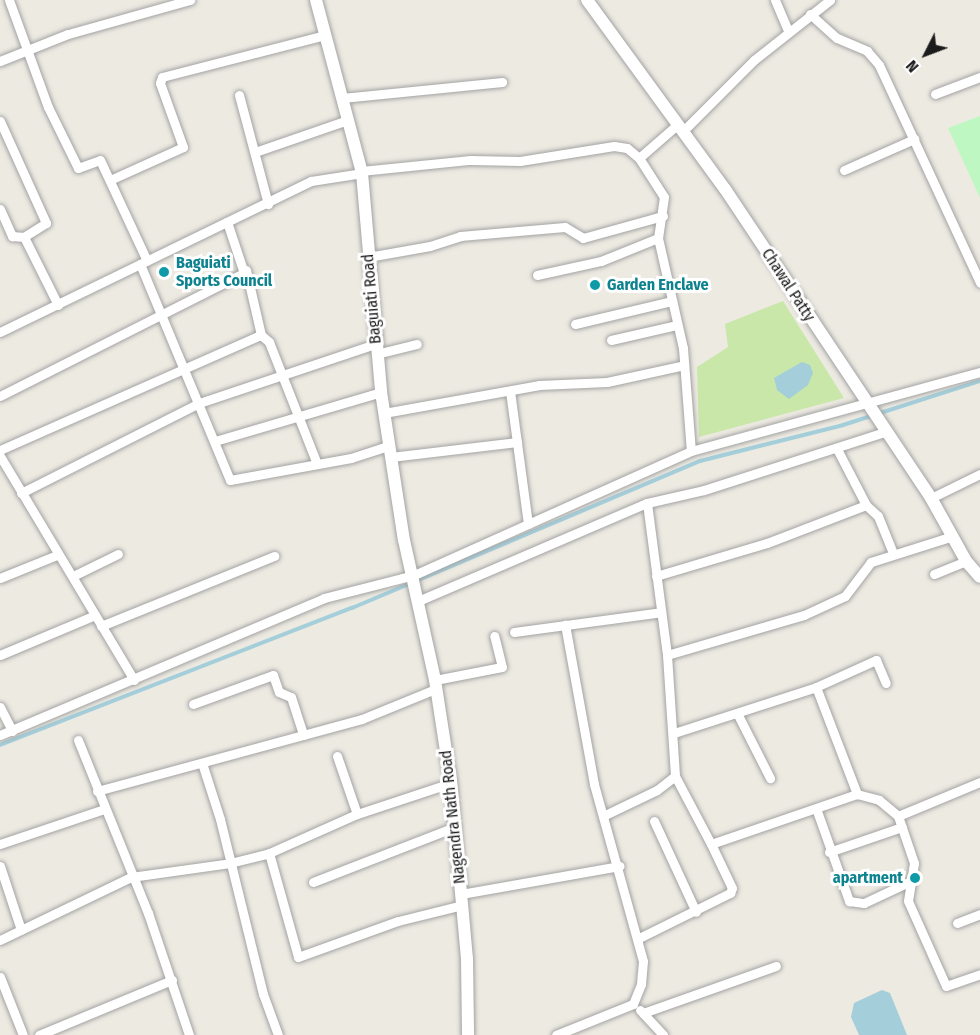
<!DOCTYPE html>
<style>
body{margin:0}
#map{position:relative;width:980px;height:1035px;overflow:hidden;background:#edeae2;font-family:"Fira Sans Condensed",sans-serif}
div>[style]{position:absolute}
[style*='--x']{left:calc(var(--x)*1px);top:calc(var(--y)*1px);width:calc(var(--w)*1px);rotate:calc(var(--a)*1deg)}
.grass>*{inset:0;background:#c8e7a9}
.park>*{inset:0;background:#bff7c3}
.water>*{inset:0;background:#a4ceda}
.stream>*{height:4px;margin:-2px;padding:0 2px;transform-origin:2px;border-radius:2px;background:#a4ceda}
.roads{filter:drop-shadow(0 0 2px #a3a3a3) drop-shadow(0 0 2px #a3a3a3)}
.minor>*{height:9px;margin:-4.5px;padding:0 4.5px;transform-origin:4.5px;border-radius:4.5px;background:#fff}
.tertiary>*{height:12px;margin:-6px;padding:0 6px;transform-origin:6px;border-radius:6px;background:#fff}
.dots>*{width:16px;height:16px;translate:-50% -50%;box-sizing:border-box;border:3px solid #fff;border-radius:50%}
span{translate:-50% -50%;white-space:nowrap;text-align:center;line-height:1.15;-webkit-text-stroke:6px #fff;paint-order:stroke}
.culture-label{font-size:16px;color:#0d838f;font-weight:700}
.left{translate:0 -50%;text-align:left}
.right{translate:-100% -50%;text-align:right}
.street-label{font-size:16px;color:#1c1c1c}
.north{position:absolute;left:896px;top:24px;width:60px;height:60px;-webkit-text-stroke:4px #fff;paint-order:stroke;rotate:228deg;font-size:16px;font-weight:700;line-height:24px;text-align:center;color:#1c1c1c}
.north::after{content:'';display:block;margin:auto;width:21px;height:27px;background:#1c1c1c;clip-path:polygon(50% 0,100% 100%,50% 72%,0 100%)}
</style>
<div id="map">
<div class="grass">
<div style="clip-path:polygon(783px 301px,844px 398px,699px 437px,697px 367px,728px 347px,725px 324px)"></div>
</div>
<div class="park">
<div style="clip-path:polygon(980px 116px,980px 198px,948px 128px)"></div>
</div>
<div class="water">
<div style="clip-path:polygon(802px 362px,810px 365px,813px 373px,808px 385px,789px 399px,777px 390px,774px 378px)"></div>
<div style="clip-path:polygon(882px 990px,890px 993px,907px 1035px,859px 1035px,851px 1017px,854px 1003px)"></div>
</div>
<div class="stream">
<div style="--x:0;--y:745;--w:378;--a:-21.3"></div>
<div style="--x:352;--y:608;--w:378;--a:-22.9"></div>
<div style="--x:700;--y:461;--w:147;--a:-14.1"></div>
<div style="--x:843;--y:425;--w:144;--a:-17.8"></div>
</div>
<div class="roads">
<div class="minor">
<div style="--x:9;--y:0;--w:114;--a:70"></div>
<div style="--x:48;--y:107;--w:68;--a:63.8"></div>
<div style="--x:78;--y:168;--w:23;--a:-20"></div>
<div style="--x:100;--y:160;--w:111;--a:65"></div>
<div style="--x:775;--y:0;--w:34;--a:67"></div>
<div style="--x:810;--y:14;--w:36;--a:42"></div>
<div style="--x:837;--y:38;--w:33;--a:23"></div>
<div style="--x:867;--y:51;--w:18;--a:49"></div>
<div style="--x:879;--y:65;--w:240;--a:65.1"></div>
<div style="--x:0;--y:61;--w:73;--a:-21.7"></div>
<div style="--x:68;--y:34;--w:127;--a:-15.6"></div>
<div style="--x:935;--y:94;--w:48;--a:-20.7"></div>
<div style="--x:239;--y:95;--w:113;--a:75.1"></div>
<div style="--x:342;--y:98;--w:161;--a:-5.7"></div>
<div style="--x:0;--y:121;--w:112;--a:65.7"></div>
<div style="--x:46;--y:223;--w:26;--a:148"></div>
<div style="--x:682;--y:132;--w:102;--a:-45"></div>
<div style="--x:754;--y:60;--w:97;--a:-38.3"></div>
<div style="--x:255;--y:152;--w:98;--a:-19"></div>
<div style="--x:639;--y:158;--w:50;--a:-41"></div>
<div style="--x:844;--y:170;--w:77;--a:-23.9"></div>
<div style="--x:361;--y:171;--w:110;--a:-5.8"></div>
<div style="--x:470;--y:160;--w:50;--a:1.1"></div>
<div style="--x:520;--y:161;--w:95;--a:-9.1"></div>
<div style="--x:614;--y:146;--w:13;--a:9"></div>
<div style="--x:627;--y:148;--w:16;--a:40"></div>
<div style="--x:639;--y:158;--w:46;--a:57.3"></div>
<div style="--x:664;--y:197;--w:41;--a:98.3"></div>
<div style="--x:658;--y:238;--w:113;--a:77.2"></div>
<div style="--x:683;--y:348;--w:103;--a:85.6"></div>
<div style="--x:110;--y:180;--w:80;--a:-24.3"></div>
<div style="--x:183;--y:147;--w:68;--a:-109.8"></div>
<div style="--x:160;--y:83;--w:6;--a:-72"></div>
<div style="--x:162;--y:77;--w:168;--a:-14.4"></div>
<div style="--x:0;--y:209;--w:30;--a:66"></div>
<div style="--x:12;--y:236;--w:12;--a:5"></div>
<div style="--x:24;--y:237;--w:76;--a:63.4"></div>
<div style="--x:368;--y:257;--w:63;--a:-10.1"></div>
<div style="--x:430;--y:246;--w:32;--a:-18"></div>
<div style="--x:460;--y:236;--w:105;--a:-4.9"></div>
<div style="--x:565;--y:227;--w:21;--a:31"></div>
<div style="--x:583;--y:238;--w:83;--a:-15.4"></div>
<div style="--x:140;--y:264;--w:234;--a:67.4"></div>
<div style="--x:230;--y:480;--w:123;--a:-10.3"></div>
<div style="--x:351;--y:458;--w:40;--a:-18"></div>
<div style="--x:246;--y:270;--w:67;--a:77"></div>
<div style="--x:537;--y:275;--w:66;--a:-12.3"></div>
<div style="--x:601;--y:261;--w:61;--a:-22"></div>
<div style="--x:575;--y:324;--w:100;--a:-13.3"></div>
<div style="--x:0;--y:332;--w:346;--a:-25.9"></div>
<div style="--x:311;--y:181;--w:52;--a:-8.9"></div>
<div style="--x:611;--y:340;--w:68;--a:-12.8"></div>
<div style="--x:376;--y:354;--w:42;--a:-13.7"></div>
<div style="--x:510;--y:391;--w:134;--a:82.3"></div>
<div style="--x:0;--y:396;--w:273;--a:-26.8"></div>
<div style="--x:244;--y:273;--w:54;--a:-108.4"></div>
<div style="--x:384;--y:413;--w:158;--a:-10.2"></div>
<div style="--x:539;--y:385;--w:68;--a:-2.5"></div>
<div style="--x:607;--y:382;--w:79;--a:-12.4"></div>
<div style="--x:215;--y:441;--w:173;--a:-16.4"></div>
<div style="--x:837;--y:449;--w:63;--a:62.6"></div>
<div style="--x:866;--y:505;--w:16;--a:43"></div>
<div style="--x:878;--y:516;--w:40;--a:68"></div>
<div style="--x:0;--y:450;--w:285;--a:-23.8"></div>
<div style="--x:261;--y:335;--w:11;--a:41"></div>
<div style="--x:269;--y:342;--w:131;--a:68.5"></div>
<div style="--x:0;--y:456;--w:261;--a:59.1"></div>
<div style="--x:391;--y:457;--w:127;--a:-6.8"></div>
<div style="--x:21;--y:493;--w:199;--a:-26.8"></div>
<div style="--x:199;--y:403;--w:186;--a:-18.5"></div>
<div style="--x:931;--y:498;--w:55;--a:-26.1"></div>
<div style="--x:647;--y:503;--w:153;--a:82.5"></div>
<div style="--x:667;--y:655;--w:121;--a:86.2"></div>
<div style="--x:675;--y:776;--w:77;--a:62.1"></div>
<div style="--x:711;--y:844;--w:154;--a:-18.9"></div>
<div style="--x:934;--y:574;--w:35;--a:-22"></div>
<div style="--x:73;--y:576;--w:50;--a:-26.1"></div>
<div style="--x:656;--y:576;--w:116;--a:-16.6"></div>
<div style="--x:767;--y:543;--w:106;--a:-21"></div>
<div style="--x:0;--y:578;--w:61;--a:-22"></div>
<div style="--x:418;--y:601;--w:249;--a:-23.2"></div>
<div style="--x:647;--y:503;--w:58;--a:-12.8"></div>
<div style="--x:704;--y:490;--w:190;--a:-17.8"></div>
<div style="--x:101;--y:626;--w:187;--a:-22"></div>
<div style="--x:514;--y:632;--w:148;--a:-7.7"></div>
<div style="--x:0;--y:655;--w:103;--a:-22.8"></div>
<div style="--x:667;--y:655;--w:143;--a:-16.3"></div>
<div style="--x:804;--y:615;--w:45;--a:-24.9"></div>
<div style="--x:845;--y:596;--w:43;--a:-52.6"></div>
<div style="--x:871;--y:562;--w:86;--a:-17.6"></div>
<div style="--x:435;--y:680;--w:68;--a:-11"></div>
<div style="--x:502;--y:667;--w:32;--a:-104"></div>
<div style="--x:816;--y:687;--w:115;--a:69"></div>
<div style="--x:857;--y:794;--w:23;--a:15"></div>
<div style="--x:879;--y:800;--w:25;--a:40"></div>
<div style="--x:898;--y:816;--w:50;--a:71.2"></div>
<div style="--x:914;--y:863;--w:38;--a:99"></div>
<div style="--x:908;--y:901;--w:93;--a:65.9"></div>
<div style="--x:946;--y:986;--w:36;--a:-19"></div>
<div style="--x:193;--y:704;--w:85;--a:-19.9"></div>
<div style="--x:273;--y:675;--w:18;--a:71"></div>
<div style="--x:279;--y:692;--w:13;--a:23"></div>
<div style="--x:291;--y:697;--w:40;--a:72"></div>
<div style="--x:0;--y:707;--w:27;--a:63"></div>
<div style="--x:738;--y:715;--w:71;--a:63.1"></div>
<div style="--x:674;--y:733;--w:149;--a:-17.9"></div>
<div style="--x:816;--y:687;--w:66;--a:-24.2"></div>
<div style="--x:876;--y:660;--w:25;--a:67"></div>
<div style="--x:0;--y:735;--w:352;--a:-22.9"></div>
<div style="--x:324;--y:598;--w:93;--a:-14.3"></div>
<div style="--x:414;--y:575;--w:303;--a:-24.1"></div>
<div style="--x:691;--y:451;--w:300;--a:-15.3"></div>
<div style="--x:78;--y:740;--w:187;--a:68"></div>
<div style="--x:148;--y:913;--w:129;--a:71.4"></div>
<div style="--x:337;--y:756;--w:61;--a:71"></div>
<div style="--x:202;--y:763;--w:59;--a:72.2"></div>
<div style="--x:220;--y:819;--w:180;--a:76.2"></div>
<div style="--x:263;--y:994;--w:44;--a:69.9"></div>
<div style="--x:97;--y:791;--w:275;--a:-15.2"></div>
<div style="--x:362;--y:719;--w:79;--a:-22.3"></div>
<div style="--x:817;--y:811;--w:96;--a:70.4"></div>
<div style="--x:849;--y:901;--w:15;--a:8"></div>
<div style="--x:864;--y:903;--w:52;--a:-25.1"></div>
<div style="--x:605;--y:815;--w:58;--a:-25.7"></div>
<div style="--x:657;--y:790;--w:23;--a:-38"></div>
<div style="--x:898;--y:816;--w:89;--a:-22.5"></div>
<div style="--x:654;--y:821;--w:100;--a:65.2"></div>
<div style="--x:0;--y:844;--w:110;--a:-18.6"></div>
<div style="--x:829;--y:852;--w:77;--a:-18.9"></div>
<div style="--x:269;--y:853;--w:108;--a:74.4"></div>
<div style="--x:298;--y:957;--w:106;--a:-19.8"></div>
<div style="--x:398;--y:921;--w:66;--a:-14"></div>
<div style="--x:0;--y:866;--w:67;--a:71.8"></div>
<div style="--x:313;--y:882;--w:152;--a:-21.2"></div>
<div style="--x:461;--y:894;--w:161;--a:-10"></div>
<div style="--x:957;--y:923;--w:25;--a:-21"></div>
<div style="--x:639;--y:938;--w:102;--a:-26.3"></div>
<div style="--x:730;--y:893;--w:5;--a:-68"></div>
<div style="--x:732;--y:888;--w:49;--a:-115.5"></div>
<div style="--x:0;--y:940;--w:145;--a:-25.7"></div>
<div style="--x:131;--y:877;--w:100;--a:-8"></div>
<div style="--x:230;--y:863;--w:38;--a:-14"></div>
<div style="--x:267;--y:854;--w:98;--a:-24"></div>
<div style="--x:357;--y:814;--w:99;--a:-18.3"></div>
<div style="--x:0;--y:977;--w:62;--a:68.4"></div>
<div style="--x:640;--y:1010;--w:34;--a:47"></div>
<div style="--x:643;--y:1013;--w:141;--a:-19.5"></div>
<div style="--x:39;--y:1035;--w:144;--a:-22.5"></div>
<div style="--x:556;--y:1035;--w:83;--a:-21.9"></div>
<div style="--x:633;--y:1004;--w:22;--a:-68"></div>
<div style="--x:641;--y:984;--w:23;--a:-85"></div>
<div style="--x:643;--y:961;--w:184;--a:-105.5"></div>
<div style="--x:594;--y:784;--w:162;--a:-100.3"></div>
</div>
<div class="tertiary">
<div style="--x:316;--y:0;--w:179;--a:75.1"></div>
<div style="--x:362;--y:173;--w:220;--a:85"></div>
<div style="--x:381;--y:392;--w:150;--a:81.2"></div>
<div style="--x:404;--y:540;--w:143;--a:77.5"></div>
<div style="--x:435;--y:680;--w:104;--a:81.2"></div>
<div style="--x:451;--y:783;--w:177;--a:84.8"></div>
<div style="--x:467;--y:959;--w:76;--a:89.2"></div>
<div style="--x:587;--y:0;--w:234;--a:53.9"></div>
<div style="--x:725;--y:189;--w:371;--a:56.3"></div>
<div style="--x:931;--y:498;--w:72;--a:60.9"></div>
<div style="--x:966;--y:561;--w:21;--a:49"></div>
</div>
</div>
<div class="dots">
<div style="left:164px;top:272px;background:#0f9aa8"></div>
<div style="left:595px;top:285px;background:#0f9aa8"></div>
<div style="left:915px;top:878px;background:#0f9aa8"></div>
</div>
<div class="culture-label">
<span class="left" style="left:176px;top:272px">Baguiati<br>Sports Council</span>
<span class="left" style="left:607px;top:285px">Garden Enclave</span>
<span class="right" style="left:903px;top:878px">apartment</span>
</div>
<div class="street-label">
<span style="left:788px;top:285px;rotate:57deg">Chawal Patty</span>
<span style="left:372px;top:299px;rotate:-95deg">Baguiati Road</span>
<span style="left:453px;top:817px;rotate:-96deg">Nagendra Nath Road</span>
</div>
<div class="north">N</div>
</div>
